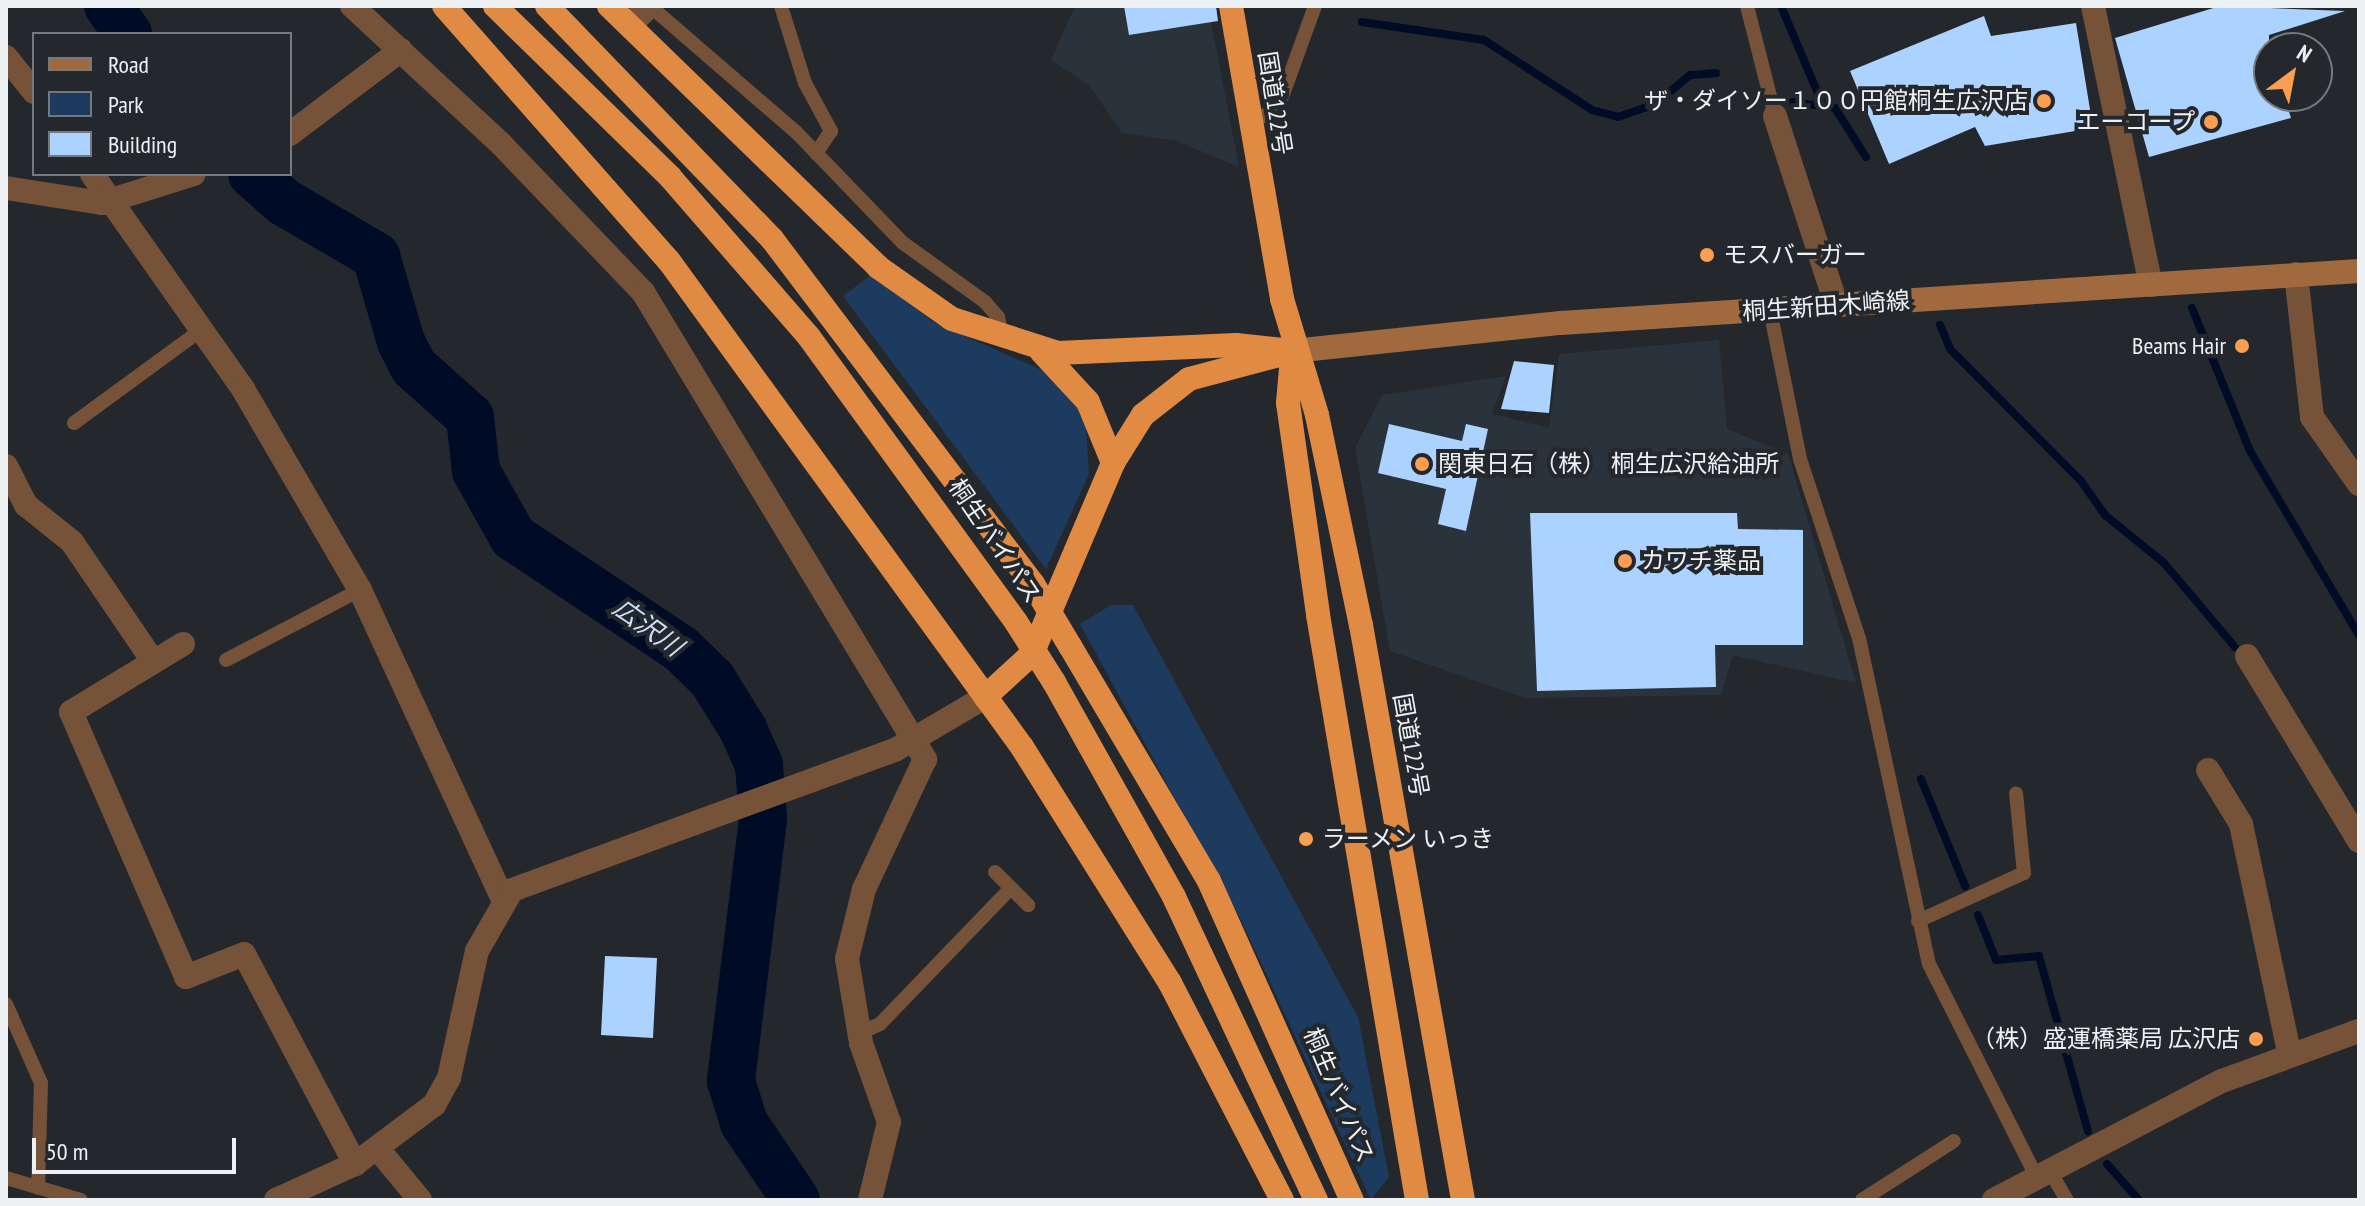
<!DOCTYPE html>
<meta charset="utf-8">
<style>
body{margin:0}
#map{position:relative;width:2365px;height:1206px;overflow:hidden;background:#24282d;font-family:"PT Sans Narrow","Noto Sans JP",sans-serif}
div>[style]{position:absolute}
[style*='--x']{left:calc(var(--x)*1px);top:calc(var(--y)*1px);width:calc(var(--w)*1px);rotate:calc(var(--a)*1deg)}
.built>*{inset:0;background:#2a323b}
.green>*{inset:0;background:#1c3b5e}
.stream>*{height:8px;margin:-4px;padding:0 4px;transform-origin:4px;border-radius:4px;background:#000b25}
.river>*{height:48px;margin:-24px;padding:0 24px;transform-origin:24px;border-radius:24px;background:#000b25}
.building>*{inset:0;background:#acd2ff}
.lane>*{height:14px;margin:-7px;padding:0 7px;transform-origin:7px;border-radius:7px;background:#755238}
.street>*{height:24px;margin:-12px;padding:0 12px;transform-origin:12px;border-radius:12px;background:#755238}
.secondary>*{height:24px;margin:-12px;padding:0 12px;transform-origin:12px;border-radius:12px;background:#a0693e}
.highway>*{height:24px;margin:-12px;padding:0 12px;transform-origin:12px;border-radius:12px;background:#e08a43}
.highway-bridge>*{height:24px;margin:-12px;padding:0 12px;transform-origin:12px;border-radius:12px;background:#e08a43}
.dots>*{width:22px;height:22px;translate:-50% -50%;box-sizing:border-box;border:4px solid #24282d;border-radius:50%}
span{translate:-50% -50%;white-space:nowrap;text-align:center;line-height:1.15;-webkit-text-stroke:8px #24282d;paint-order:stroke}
.poi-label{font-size:24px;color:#eef1f4}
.right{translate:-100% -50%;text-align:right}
.left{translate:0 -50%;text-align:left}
.street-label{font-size:24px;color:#eef1f4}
.water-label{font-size:26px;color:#cadff9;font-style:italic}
.frame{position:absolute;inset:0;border:8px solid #eef1f4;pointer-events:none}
.legend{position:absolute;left:32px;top:32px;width:260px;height:144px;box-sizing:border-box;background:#24282d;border:2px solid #75787d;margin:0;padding:10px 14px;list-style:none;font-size:24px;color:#eef1f4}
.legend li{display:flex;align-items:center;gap:16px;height:40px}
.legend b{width:40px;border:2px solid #75787d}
.north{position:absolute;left:2253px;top:32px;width:80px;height:80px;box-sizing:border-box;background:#24282d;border:2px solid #75787d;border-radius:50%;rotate:32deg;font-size:22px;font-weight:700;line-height:32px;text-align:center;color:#eef1f4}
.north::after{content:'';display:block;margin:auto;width:28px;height:36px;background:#fb9e51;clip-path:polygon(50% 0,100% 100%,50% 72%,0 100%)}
.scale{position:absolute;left:32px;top:1138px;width:204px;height:36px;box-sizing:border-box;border:4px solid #eef1f4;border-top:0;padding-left:10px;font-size:24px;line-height:28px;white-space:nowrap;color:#eef1f4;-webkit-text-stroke:6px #24282d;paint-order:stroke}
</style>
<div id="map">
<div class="built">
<div style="clip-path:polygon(1075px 6px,1208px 6px,1239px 167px,1177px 141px,1122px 133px,1089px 85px,1051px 60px)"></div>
<div style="clip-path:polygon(1719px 340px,1727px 429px,1788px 454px,1856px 683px,1733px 655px,1721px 695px,1525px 698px,1390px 651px,1355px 448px,1382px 395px,1506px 376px,1492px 414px,1549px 428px,1559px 354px)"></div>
</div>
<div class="green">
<div style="clip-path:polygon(871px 275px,935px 323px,1051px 374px,1074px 399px,1086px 425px,1089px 474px,1046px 569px,843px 296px)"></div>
<div style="clip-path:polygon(1111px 605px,1133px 605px,1358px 1017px,1389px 1177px,1371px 1200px,1241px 920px,1080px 624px)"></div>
</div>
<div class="stream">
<div style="--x:1781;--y:6;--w:105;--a:67.1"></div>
<div style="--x:1362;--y:22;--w:123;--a:8.4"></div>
<div style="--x:1484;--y:40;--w:129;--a:32.9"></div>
<div style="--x:1592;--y:110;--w:27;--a:15"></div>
<div style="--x:1618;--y:117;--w:39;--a:-19"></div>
<div style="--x:1655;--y:104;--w:45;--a:-39.6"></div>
<div style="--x:1690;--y:75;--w:26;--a:-4"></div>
<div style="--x:1792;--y:102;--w:43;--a:7.9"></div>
<div style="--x:1835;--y:108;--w:58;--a:57.7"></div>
<div style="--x:2192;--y:308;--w:154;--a:67.9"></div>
<div style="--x:2250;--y:451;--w:214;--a:59.4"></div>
<div style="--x:1940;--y:325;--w:26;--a:67"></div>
<div style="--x:1950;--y:349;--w:186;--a:45.2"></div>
<div style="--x:2081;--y:481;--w:42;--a:54.8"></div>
<div style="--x:2105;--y:515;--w:76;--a:39.1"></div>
<div style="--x:2164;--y:563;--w:110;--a:49.8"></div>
<div style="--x:1921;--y:779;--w:116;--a:67.6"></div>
<div style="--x:1978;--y:915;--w:48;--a:68.2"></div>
<div style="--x:1996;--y:960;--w:43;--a:-5.3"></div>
<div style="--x:2039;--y:956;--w:182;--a:74.4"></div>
<div style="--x:2107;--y:1164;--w:48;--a:48.4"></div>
</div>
<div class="river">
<div style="--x:108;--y:6;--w:34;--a:54"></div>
<div style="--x:252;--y:174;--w:43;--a:41.2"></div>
<div style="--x:284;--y:202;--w:107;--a:30.4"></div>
<div style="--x:376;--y:256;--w:90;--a:73.8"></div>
<div style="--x:401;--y:342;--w:28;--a:63"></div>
<div style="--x:414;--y:367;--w:75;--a:41.8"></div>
<div style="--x:470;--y:417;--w:54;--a:83.7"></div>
<div style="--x:476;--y:471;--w:76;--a:60.7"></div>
<div style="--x:513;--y:537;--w:202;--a:33.7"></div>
<div style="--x:681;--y:649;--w:43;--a:44.1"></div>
<div style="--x:712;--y:679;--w:59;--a:58.2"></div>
<div style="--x:743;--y:729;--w:39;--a:66"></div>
<div style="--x:759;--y:765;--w:54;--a:85.8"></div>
<div style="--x:763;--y:819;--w:264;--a:97"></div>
<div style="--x:731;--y:1081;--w:44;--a:72.8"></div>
<div style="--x:744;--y:1123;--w:93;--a:56"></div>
</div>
<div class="building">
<div style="clip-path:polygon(1124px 6px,1216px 6px,1218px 21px,1129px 35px)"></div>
<div style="clip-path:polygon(2220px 6px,2345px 11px,2269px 35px,2269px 96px,2284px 96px,2291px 118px,2149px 157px,2115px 38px)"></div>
<div style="clip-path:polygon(1984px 16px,1991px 36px,2076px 23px,2093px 128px,1985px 146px,1975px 127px,1889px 164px,1850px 71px)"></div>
<div style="clip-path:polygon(1514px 361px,1554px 365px,1549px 413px,1501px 409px)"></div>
<div style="clip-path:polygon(1389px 424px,1462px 441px,1466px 424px,1488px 429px,1466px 531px,1438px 524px,1446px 489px,1378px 473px)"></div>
<div style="clip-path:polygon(1530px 513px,1737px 513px,1738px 529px,1803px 530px,1803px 645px,1715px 645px,1716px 687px,1537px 691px)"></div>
<div style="clip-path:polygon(605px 956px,657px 958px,653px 1038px,601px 1035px)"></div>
</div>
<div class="lane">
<div style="--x:650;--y:6;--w:193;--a:40.8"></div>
<div style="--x:796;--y:132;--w:154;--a:46.1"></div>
<div style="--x:903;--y:243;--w:101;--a:35.7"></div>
<div style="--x:985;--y:302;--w:20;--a:49"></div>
<div style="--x:998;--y:317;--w:24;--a:78"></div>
<div style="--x:781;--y:6;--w:81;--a:72.7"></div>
<div style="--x:805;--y:83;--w:55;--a:61.6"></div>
<div style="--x:831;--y:131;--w:27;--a:124"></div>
<div style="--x:1747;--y:6;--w:114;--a:75.7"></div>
<div style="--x:1249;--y:124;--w:33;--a:-29"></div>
<div style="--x:1278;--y:108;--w:109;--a:-70.1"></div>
<div style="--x:1770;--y:310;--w:152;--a:78.6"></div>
<div style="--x:1800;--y:459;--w:188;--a:71.8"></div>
<div style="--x:1859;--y:638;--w:333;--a:77.9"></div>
<div style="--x:1929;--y:964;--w:240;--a:63.2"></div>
<div style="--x:74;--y:423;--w:161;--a:-36.2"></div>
<div style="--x:226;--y:660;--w:151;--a:-27.6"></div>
<div style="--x:995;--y:872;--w:47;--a:45"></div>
<div style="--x:1918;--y:921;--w:116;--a:-24.4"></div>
<div style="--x:2024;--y:873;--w:80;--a:-95.7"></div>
<div style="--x:6;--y:1004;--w:86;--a:66.1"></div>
<div style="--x:41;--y:1083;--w:105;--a:91.6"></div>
<div style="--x:859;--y:1033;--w:23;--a:-23"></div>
<div style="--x:880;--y:1024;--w:189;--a:-46.1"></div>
<div style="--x:2050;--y:1171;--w:34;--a:60"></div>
<div style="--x:6;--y:1178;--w:78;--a:16.3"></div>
<div style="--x:1862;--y:1200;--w:109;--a:-32.7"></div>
</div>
<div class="street">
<div style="--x:352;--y:6;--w:203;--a:42.8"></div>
<div style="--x:501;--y:144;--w:205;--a:46.2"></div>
<div style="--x:643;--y:292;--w:546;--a:58.87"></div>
<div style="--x:925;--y:759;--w:144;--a:115.1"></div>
<div style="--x:864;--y:889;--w:72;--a:103.7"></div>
<div style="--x:847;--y:959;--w:85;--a:80.5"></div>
<div style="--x:861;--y:1043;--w:84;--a:70.5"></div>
<div style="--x:889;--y:1122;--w:80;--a:103.7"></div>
<div style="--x:2093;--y:6;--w:285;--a:78.3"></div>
<div style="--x:630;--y:25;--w:27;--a:-45"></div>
<div style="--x:6;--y:57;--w:45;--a:51.3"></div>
<div style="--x:1775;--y:116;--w:198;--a:72"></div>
<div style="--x:290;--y:134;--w:139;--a:-37.1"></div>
<div style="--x:92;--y:174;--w:263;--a:54.9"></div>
<div style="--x:243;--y:389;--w:233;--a:59.8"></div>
<div style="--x:360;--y:590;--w:339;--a:65.2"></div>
<div style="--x:6;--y:188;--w:97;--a:8.9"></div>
<div style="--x:102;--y:203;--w:96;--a:-17.5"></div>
<div style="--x:2296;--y:274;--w:144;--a:83.6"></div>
<div style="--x:2312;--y:417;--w:82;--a:55"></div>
<div style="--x:6;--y:466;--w:44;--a:62.9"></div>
<div style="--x:26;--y:505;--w:59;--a:38.8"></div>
<div style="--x:72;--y:542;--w:144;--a:55.8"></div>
<div style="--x:183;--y:644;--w:131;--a:148.7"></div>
<div style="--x:71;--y:712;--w:289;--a:66.5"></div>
<div style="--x:186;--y:977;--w:62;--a:-21.6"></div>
<div style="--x:244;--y:954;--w:238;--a:62.1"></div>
<div style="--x:2247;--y:656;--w:216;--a:58.8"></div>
<div style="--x:2208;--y:770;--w:63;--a:58.6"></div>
<div style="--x:2241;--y:824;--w:237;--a:78.1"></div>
<div style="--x:378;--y:1149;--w:66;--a:50.5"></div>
<div style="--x:276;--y:1200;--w:87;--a:-24.5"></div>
<div style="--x:355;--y:1164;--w:99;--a:-36.8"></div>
<div style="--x:434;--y:1105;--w:31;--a:-61"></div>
<div style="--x:449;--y:1078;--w:130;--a:-77.6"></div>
<div style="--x:477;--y:951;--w:70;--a:-60.2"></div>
<div style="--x:512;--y:890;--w:408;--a:-20.1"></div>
<div style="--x:895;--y:750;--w:104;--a:-30.5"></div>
<div style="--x:1994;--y:1200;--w:257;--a:-27.6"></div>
<div style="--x:2222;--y:1081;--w:146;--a:-20.1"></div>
</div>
<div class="secondary">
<div style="--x:1293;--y:351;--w:269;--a:-6"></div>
<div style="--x:1561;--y:323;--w:800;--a:-3.73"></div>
</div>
<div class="highway">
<div style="--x:444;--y:6;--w:340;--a:48.6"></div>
<div style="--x:669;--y:261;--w:601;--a:54.01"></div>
<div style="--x:1022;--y:747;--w:279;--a:57.9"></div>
<div style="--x:1170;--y:983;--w:244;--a:62.7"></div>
<div style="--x:495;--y:6;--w:245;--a:44.3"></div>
<div style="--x:670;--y:177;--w:212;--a:49"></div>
<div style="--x:809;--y:337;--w:352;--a:54"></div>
<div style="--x:547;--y:6;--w:324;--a:46"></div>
<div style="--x:772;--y:239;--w:433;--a:52.9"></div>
<div style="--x:609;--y:6;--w:375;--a:44.1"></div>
<div style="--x:878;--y:267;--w:90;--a:35.1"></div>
<div style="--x:952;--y:319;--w:111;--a:17.8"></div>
<div style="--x:1058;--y:353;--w:178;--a:-2.6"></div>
<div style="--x:1236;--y:345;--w:57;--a:6"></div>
<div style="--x:1231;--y:6;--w:297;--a:80.1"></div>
<div style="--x:1282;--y:299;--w:121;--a:73.2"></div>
<div style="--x:1317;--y:415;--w:215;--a:78.2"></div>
<div style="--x:1361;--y:625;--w:584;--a:79.94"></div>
<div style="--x:1041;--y:351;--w:69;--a:47.3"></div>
<div style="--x:1088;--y:402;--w:66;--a:67.7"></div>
<div style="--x:1292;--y:357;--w:46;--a:95"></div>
<div style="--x:1288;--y:403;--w:214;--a:81.9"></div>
<div style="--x:1318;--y:615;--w:593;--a:80.39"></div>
<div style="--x:1070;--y:646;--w:273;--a:59.4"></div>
<div style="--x:1209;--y:881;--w:350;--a:65.9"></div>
<div style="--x:1054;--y:682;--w:246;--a:60.8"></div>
<div style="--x:1174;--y:897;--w:335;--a:64.9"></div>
<div style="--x:985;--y:697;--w:64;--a:-42.5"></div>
<div style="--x:1032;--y:654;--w:207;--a:-67"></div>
<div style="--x:1113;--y:463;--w:57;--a:-58"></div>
<div style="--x:1143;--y:415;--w:58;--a:-38"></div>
<div style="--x:1189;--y:379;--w:97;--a:-14.9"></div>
</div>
<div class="highway-bridge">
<div style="--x:1033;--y:584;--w:72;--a:59.2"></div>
<div style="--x:1016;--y:622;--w:71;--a:57.7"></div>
</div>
<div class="dots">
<div style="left:2044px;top:101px;background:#fb9e51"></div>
<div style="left:2211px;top:122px;background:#fb9e51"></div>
<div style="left:1707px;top:255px;background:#fb9e51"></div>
<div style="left:2242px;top:346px;background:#fb9e51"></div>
<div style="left:1422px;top:464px;background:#fb9e51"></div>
<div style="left:1625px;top:561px;background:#fb9e51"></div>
<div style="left:1306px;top:839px;background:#fb9e51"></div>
<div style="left:2256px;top:1039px;background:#fb9e51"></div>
</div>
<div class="poi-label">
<span class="right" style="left:2028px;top:101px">ザ・ダイソー１００円館桐生広沢店</span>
<span class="right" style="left:2195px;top:122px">エーコープ</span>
<span class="left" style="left:1723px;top:255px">モスバーガー</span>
<span class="right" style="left:2226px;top:346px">Beams Hair</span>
<span class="left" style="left:1438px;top:464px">関東日石（株） 桐生広沢給油所</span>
<span class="left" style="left:1641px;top:561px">カワチ薬品</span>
<span class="left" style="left:1322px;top:839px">ラーメン いっき</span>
<span class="right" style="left:2240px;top:1039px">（株）盛運橋薬局 広沢店</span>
</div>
<div class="street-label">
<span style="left:1275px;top:103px;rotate:81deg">国道122号</span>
<span style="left:1826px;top:306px;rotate:-4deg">桐生新田木崎線</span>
<span style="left:995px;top:541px;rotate:56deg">桐生バイパス</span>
<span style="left:1411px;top:745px;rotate:80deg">国道122号</span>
<span style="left:1339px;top:1095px;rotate:67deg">桐生バイパス</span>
</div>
<div class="water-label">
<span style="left:648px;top:627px;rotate:36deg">広沢川</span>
</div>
<div class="frame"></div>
<ul class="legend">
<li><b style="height:10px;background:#a0693e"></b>Road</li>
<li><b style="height:22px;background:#1c3b5e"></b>Park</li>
<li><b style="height:22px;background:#acd2ff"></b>Building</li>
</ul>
<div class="north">N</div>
<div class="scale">50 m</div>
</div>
